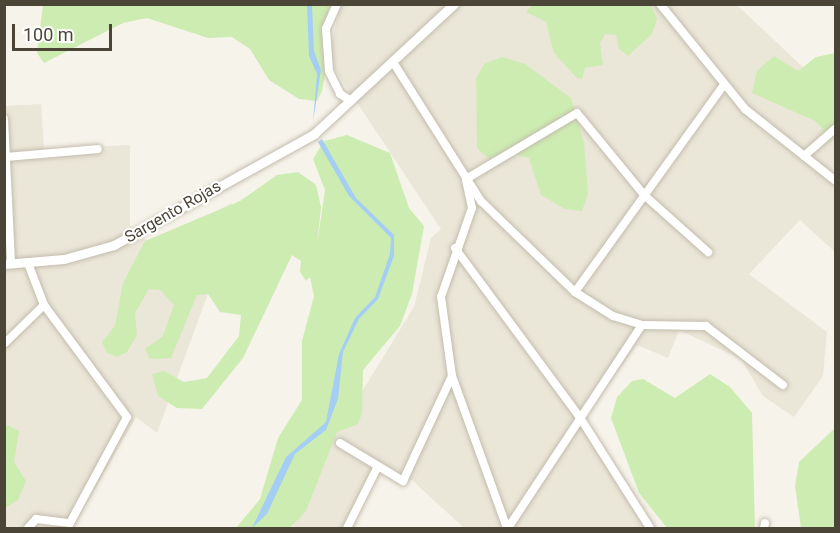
<!DOCTYPE html>
<style>
body{margin:0}
#map{position:relative;width:840px;height:533px;overflow:hidden;background:#f6f3ea;font-family:Roboto,sans-serif}
div>[style]{position:absolute}
[style*='--x']{left:calc(var(--x)*1px);top:calc(var(--y)*1px);width:calc(var(--w)*1px);rotate:calc(var(--a)*1deg)}
.residential>*{inset:0;background:#eae6d8}
.green>*{inset:0;background:#cdecb2}
.water>*{inset:0;background:#a5cef5}
.roads{filter:drop-shadow(0 0 2px #c2bcac) drop-shadow(0 0 2px #c2bcac)}
.minor>*{height:8px;margin:-4px;padding:0 4px;transform-origin:4px;border-radius:4px;background:#fff}
.tertiary>*{height:9px;margin:-4.5px;padding:0 4.5px;transform-origin:4.5px;border-radius:4.5px;background:#fff}
span{translate:-50% -50%;white-space:nowrap;text-align:center;line-height:1.15;-webkit-text-stroke:4.5px #fff;paint-order:stroke}
.street-label{font-size:16px;color:#4b4538}
.frame{position:absolute;inset:0;border:6px solid #4b4538;pointer-events:none}
.scale{position:absolute;left:12px;top:24px;width:100px;height:27px;box-sizing:border-box;border:3px solid #4b4538;border-top:0;padding-left:8px;font-size:18px;line-height:21px;white-space:nowrap;color:#4b4538;-webkit-text-stroke:4px #fff;paint-order:stroke}
</style>
<div id="map">
<div class="residential">
<div style="clip-path:polygon(340px 5px,737px 5px,809px 73px,835px 57px,835px 252px,800px 220px,749px 274px,827px 332px,823px 376px,794px 417px,763px 396px,741px 359px,679px 330px,668px 358px,637px 345px,580px 423px,646px 528px,464px 528px,413px 481px,381px 463px,349px 528px,292px 528px,337px 432px,414px 307px,431px 238px,441px 229px,328px 59px)"></div>
<div style="clip-path:polygon(41px 104px,44px 149px,130px 145px,130px 226px,151px 244px,232px 203px,221px 258px,157px 433px,136px 417px,73px 528px,5px 528px,4px 106px)"></div>
</div>
<div class="green">
<div style="clip-path:polygon(43px 5px,330px 5px,324px 27px,328px 59px,322px 91px,317px 101px,299px 99px,269px 80px,250px 49px,232px 37px,208px 38px,147px 18px,123px 23px,44px 63px,37px 53px)"></div>
<div style="clip-path:polygon(532px 5px,651px 5px,657px 19px,652px 34px,628px 56px,619px 49px,616px 35px,605px 34px,600px 43px,603px 65px,585px 68px,582px 79px,577px 78px,554px 53px,546px 22px,526px 12px)"></div>
<div style="clip-path:polygon(835px 53px,836px 133px,830px 143px,821px 140px,823px 129px,815px 121px,752px 93px,757px 71px,774px 56px,798px 71px,816px 57px)"></div>
<div style="clip-path:polygon(502px 57px,525px 64px,571px 98px,584px 143px,588px 194px,582px 211px,565px 209px,541px 195px,529px 158px,511px 153px,489px 159px,477px 148px,476px 79px,484px 64px)"></div>
<div style="clip-path:polygon(347px 135px,390px 153px,409px 208px,424px 226px,412px 294px,400px 326px,363px 370px,362px 413px,358px 424px,337px 432px,306px 511px,290px 528px,236px 528px,260px 499px,278px 438px,302px 400px,302px 341px,314px 296px,310px 277px,306px 281px,300px 272px,301px 261px,292px 255px,243px 358px,202px 409px,177px 408px,158px 396px,152px 374px,164px 371px,184px 382px,207px 378px,239px 336px,241px 315px,220px 312px,208px 294px,197px 295px,171px 358px,150px 359px,145px 349px,163px 336px,174px 305px,160px 290px,149px 289px,135px 313px,137px 335px,127px 352px,117px 357px,107px 353px,102px 342px,115px 326px,123px 283px,145px 241px,240px 201px,277px 175px,298px 172px,316px 185px,321px 207px,317px 245px,325px 190px,313px 159px,324px 141px)"></div>
<div style="clip-path:polygon(710px 374px,730px 387px,752px 413px,755px 528px,667px 528px,639px 493px,611px 418px,617px 397px,632px 381px,643px 379px,675px 398px)"></div>
<div style="clip-path:polygon(5px 424px,19px 431px,14px 462px,26px 481px,18px 500px,5px 508px)"></div>
<div style="clip-path:polygon(835px 428px,835px 528px,801px 528px,795px 486px,799px 462px)"></div>
</div>
<div class="water">
<div style="clip-path:polygon(307px 5px,312px 5px,314px 51px,321px 70px,313px 122px,317px 74px,309px 56px)"></div>
<div style="clip-path:polygon(322px 139px,356px 198px,394px 235px,394px 256px,378px 299px,359px 319px,343px 352px,338px 399px,326px 430px,295px 454px,267px 514px,252px 528px,286px 457px,326px 422px,339px 354px,355px 318px,375px 297px,390px 254px,391px 238px,349px 196px,318px 142px)"></div>
</div>
<div class="roads">
<div class="minor">
<div style="--x:337;--y:4;--w:27;--a:114"></div>
<div style="--x:326;--y:29;--w:42;--a:85.9"></div>
<div style="--x:329;--y:71;--w:25;--a:64"></div>
<div style="--x:340;--y:94;--w:13;--a:32"></div>
<div style="--x:660;--y:4;--w:135;--a:51"></div>
<div style="--x:745;--y:109;--w:116;--a:38.4"></div>
<div style="--x:393;--y:62;--w:165;--a:57.7"></div>
<div style="--x:481;--y:201;--w:131;--a:44.1"></div>
<div style="--x:575;--y:292;--w:45;--a:32.3"></div>
<div style="--x:613;--y:316;--w:30;--a:17"></div>
<div style="--x:642;--y:325;--w:64;--a:0.9"></div>
<div style="--x:706;--y:326;--w:97;--a:37.5"></div>
<div style="--x:4;--y:119;--w:145;--a:87.2"></div>
<div style="--x:804;--y:156;--w:43;--a:-41.2"></div>
<div style="--x:7;--y:157;--w:91;--a:-5"></div>
<div style="--x:455;--y:248;--w:209;--a:53.6"></div>
<div style="--x:579;--y:416;--w:133;--a:57.6"></div>
<div style="--x:575;--y:292;--w:254;--a:-54.3"></div>
<div style="--x:4;--y:344;--w:56;--a:-44.3"></div>
<div style="--x:340;--y:443;--w:74;--a:31.1"></div>
<div style="--x:403;--y:481;--w:116;--a:-65"></div>
<div style="--x:28;--y:528;--w:12;--a:-48"></div>
<div style="--x:36;--y:519;--w:34;--a:7"></div>
<div style="--x:70;--y:523;--w:120;--a:-61.7"></div>
<div style="--x:127;--y:417;--w:139;--a:-126.5"></div>
<div style="--x:44;--y:305;--w:45;--a:-110.9"></div>
<div style="--x:347;--y:528;--w:69;--a:-63.4"></div>
<div style="--x:507;--y:528;--w:162;--a:-109.9"></div>
<div style="--x:452;--y:376;--w:80;--a:-97.9"></div>
<div style="--x:441;--y:297;--w:94;--a:-70.8"></div>
<div style="--x:472;--y:208;--w:30;--a:-102"></div>
<div style="--x:466;--y:179;--w:129;--a:-30.7"></div>
<div style="--x:577;--y:113;--w:106;--a:50.7"></div>
<div style="--x:644;--y:195;--w:86;--a:41.7"></div>
<div style="--x:508;--y:528;--w:243;--a:-56.6"></div>
<div style="--x:764;--y:528;--w:5;--a:-79"></div>
</div>
<div class="tertiary">
<div style="--x:4;--y:264;--w:60;--a:-4.8"></div>
<div style="--x:64;--y:259;--w:52;--a:-15.6"></div>
<div style="--x:114;--y:245;--w:229;--a:-29"></div>
<div style="--x:314;--y:134;--w:191;--a:-42.9"></div>
</div>
</div>
<div class="street-label">
<span style="left:173px;top:212px;rotate:-30deg">Sargento Rojas</span>
</div>
<div class="frame"></div>
<div class="scale">100 m</div>
</div>
